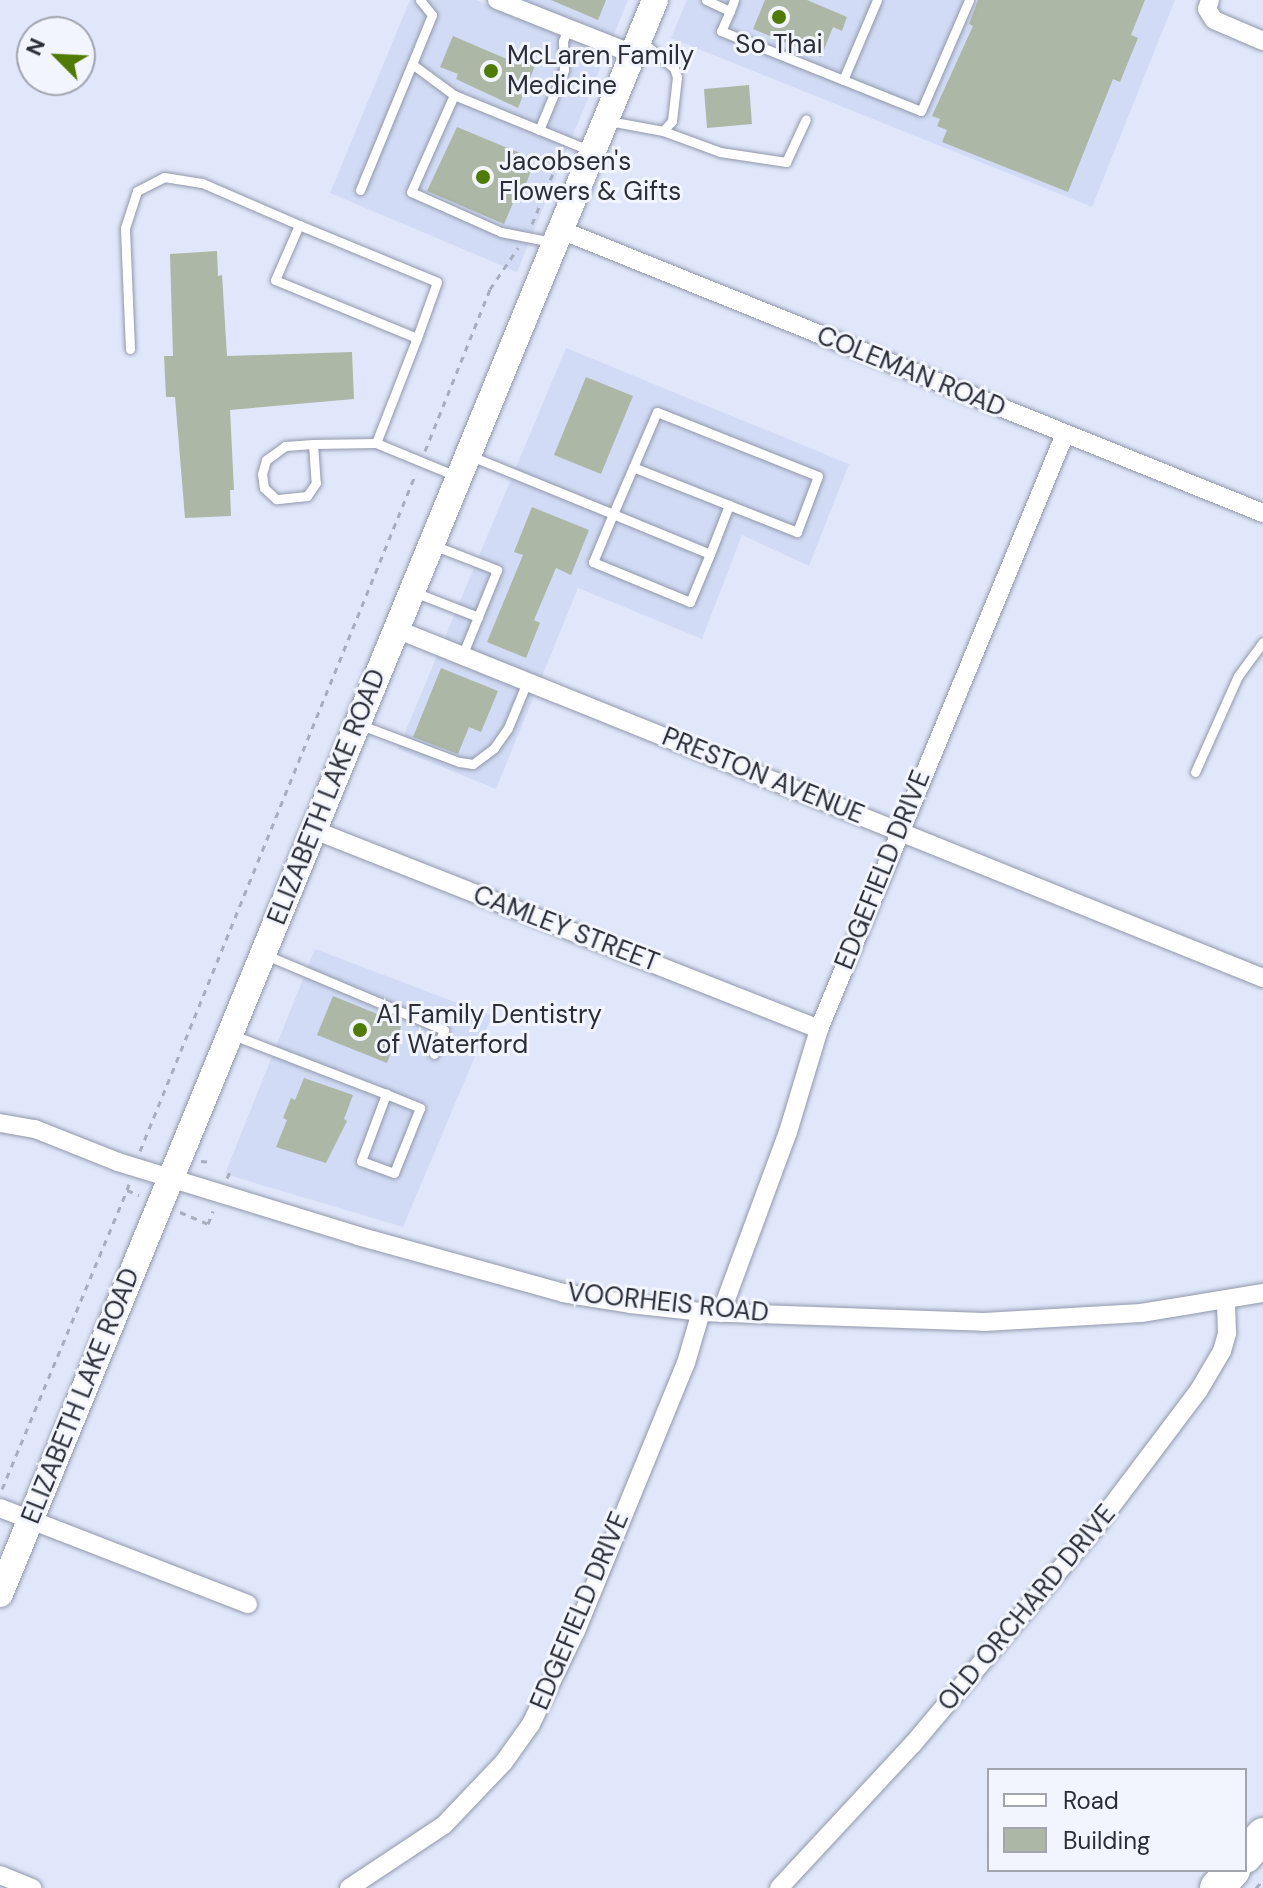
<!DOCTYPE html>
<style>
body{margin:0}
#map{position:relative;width:1263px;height:1888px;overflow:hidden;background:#e0e7fb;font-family:"DM Sans",sans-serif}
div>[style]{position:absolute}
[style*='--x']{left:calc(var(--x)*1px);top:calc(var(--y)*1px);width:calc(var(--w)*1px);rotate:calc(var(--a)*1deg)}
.built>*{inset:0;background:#d1dbf5}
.building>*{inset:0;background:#adb7a5}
.path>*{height:3px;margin-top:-1.5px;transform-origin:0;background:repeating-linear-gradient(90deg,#a7adbd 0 6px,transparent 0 12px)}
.roads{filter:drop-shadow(0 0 2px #9198aa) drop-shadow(0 0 2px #9198aa)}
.lane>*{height:9px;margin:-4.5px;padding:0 4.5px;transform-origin:4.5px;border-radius:4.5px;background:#fff}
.street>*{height:18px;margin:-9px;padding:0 9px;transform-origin:9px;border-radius:9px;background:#fff}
.secondary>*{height:26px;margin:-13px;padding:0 13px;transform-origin:13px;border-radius:13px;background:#fff}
.highway>*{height:34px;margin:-17px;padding:0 17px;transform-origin:17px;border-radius:17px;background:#fff}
.dots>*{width:22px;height:22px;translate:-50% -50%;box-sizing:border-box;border:4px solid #f2f5fd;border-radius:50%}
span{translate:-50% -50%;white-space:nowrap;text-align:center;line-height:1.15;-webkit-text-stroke:6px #f2f5fd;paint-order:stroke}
.poi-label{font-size:26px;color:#2b2e36}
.left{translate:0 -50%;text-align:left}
.street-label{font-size:26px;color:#2b2e36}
.legend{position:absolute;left:987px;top:1768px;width:260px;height:104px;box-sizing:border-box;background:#f2f5fd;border:2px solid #a2a5ad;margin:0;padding:10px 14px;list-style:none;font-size:24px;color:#2b2e36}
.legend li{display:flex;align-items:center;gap:16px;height:40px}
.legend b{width:40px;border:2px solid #a2a5ad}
.north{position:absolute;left:16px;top:16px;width:80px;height:80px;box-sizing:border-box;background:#f2f5fd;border:2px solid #a2a5ad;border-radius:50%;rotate:294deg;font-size:22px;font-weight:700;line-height:32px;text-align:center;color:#2b2e36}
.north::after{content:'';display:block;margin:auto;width:28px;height:36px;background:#4f7b00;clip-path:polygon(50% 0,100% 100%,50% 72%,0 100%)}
</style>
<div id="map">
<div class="built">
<div style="clip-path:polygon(410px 0,476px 0,501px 10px,505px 0,628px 0,517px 272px,330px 193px)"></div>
<div style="clip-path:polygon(687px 0,1175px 0,1092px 207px,671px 38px)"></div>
<div style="clip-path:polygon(566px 348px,849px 464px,809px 566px,742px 535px,702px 639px,578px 588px,496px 789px,398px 749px)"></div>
<div style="clip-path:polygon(315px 949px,492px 1016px,403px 1227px,225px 1174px)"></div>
</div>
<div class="building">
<div style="clip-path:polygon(551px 0,606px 0,598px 20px)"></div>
<div style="clip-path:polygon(765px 0,807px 0,847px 17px,842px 31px,833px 27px,821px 57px,753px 29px)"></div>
<div style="clip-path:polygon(978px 0,1145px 0,1131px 35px,1138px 38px,1120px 82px,1113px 79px,1068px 192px,942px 142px,947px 130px,937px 126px,940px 119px,932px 116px,973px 26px,969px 24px)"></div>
<div style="clip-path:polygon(453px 36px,509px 60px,511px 53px,536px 63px,518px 108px,456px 79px,458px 74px,440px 67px)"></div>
<div style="clip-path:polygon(749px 85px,752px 124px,707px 128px,704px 89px)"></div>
<div style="clip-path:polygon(457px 127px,532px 158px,527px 170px,531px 171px,524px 189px,520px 187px,504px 224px,427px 191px)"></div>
<div style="clip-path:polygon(217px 251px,218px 276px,222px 275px,227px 356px,352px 352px,354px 399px,230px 410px,234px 490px,230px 490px,231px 516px,185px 518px,175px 397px,166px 397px,164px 356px,173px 356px,170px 254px)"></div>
<div style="clip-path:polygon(586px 377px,633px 396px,601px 474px,554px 455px)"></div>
<div style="clip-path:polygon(532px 507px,589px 530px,571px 575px,556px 568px,534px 620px,540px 623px,526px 658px,487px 642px,523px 555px,514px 552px)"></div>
<div style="clip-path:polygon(441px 668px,498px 691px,481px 732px,469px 727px,458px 754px,413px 737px)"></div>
<div style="clip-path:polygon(333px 996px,402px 1024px,387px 1063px,317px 1035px)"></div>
<div style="clip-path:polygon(304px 1078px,353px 1095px,344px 1119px,347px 1121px,326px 1163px,276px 1147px,287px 1120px,283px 1118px,291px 1098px,295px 1100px)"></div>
</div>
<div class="path">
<div style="--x:532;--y:224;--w:76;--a:-67.5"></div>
<div style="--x:425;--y:451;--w:175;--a:-68.1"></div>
<div style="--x:490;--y:289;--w:50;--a:-55.7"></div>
<div style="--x:140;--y:1151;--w:732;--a:-67.85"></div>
<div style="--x:201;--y:1161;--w:12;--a:5"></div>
<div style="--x:227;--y:1178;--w:9;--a:-63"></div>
<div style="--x:129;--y:1184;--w:6;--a:108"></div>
<div style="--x:127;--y:1190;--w:13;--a:23"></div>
<div style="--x:180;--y:1212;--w:30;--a:23"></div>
<div style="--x:208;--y:1224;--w:14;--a:-69"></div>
<div style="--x:2;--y:1489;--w:324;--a:-67.3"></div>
<div style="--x:1256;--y:1888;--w:11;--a:-49"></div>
</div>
<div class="roads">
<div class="lane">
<div style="--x:420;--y:0;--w:19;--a:51"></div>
<div style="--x:432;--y:15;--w:53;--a:112.2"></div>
<div style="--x:412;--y:64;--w:52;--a:36.4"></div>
<div style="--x:706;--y:0;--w:26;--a:25"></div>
<div style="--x:730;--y:11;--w:12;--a:-70"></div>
<div style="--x:730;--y:11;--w:22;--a:114"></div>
<div style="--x:721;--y:31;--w:215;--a:21.8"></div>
<div style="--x:921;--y:111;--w:121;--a:-66.6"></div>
<div style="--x:843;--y:80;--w:87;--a:-67"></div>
<div style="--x:609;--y:121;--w:55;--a:10.5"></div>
<div style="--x:663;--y:131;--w:13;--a:-48"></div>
<div style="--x:672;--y:121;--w:44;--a:-83.5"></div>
<div style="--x:677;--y:77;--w:9;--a:-108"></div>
<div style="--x:674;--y:68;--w:43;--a:-140.7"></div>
<div style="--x:539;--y:130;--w:65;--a:-67.4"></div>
<div style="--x:564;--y:70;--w:29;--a:-92"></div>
<div style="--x:563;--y:41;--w:14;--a:-69"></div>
<div style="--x:663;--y:131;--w:61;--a:20.2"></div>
<div style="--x:720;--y:152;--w:67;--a:8.6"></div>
<div style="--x:786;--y:162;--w:47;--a:-65.1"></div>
<div style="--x:360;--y:190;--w:136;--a:-67.6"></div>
<div style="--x:552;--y:242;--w:52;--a:-168.9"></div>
<div style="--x:501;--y:232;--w:98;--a:-156"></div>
<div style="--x:411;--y:192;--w:106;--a:-66.1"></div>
<div style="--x:454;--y:95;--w:148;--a:22.2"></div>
<div style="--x:130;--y:349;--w:121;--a:-92.4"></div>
<div style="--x:125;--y:228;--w:39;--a:-72"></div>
<div style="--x:137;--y:191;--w:30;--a:-27"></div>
<div style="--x:164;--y:177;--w:38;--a:9"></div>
<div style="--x:202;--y:183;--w:106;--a:23.4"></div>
<div style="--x:376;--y:443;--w:113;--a:-68.7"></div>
<div style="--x:417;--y:338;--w:153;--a:-157.8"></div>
<div style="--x:275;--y:280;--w:60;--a:-66.4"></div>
<div style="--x:299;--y:225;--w:149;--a:22.4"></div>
<div style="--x:437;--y:282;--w:59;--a:109.7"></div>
<div style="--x:313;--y:444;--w:39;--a:86"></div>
<div style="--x:316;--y:483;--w:16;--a:125"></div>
<div style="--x:307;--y:496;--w:31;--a:174"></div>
<div style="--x:276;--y:499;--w:16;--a:-137"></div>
<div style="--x:264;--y:488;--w:14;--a:-98"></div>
<div style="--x:262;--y:474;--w:15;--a:-74"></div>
<div style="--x:266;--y:460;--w:24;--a:-36"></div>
<div style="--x:285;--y:446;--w:28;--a:-4"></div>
<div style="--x:313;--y:444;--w:63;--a:-0.9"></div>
<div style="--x:376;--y:443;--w:87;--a:22.4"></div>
<div style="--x:471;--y:456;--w:153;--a:22.2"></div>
<div style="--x:613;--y:514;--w:105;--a:22.4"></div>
<div style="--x:710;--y:554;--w:52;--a:112.6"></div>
<div style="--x:690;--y:602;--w:105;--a:-157.6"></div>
<div style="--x:593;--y:562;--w:52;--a:-67.4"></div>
<div style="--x:613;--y:514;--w:111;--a:-66.7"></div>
<div style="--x:657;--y:412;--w:173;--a:21.7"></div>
<div style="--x:818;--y:476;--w:60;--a:110.6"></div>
<div style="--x:797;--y:532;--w:176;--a:-158.4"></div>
<div style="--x:433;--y:545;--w:69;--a:21.3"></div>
<div style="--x:497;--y:570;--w:93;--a:112.1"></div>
<div style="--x:710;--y:554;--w:53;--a:-68.8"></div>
<div style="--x:414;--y:592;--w:69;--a:21.3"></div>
<div style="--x:361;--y:725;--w:105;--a:20.7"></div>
<div style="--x:459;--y:762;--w:14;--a:8"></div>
<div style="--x:473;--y:764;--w:26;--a:-37"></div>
<div style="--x:494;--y:748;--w:24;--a:-55"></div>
<div style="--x:508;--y:728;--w:50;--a:-67.6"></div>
<div style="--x:1195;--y:772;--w:105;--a:-65.9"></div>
<div style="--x:1238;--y:676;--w:42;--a:-53.7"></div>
<div style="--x:266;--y:955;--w:193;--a:22.8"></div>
<div style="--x:444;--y:1030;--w:26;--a:113"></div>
<div style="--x:233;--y:1035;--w:164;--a:21.1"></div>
<div style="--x:386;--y:1094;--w:37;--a:22"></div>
<div style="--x:420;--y:1108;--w:70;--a:111.8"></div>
<div style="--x:394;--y:1173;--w:35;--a:-160"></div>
<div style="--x:361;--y:1161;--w:72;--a:-69.5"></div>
</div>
<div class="street">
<div style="--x:497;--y:0;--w:146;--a:21.7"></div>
<div style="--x:1210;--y:0;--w:9;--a:108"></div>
<div style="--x:1207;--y:9;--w:13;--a:58"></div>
<div style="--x:1214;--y:20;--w:53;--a:23.2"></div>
<div style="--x:561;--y:230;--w:757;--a:21.96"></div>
<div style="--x:396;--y:629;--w:935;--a:21.93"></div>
<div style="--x:314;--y:830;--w:543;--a:21.51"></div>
<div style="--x:0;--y:1123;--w:36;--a:10"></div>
<div style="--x:35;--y:1129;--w:89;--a:21.7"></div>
<div style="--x:118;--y:1162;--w:251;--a:17.1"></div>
<div style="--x:358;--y:1236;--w:213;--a:15.5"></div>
<div style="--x:563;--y:1293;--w:68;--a:9.3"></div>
<div style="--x:630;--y:1304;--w:71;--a:6.4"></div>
<div style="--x:701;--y:1312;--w:283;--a:2"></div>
<div style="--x:984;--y:1322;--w:157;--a:-3.3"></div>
<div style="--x:1141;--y:1313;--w:124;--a:-9.3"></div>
<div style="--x:721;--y:1313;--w:193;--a:-69.7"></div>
<div style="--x:788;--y:1132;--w:108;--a:-73.2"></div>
<div style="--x:819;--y:1029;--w:644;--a:-67.54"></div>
<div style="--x:0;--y:1508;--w:266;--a:21.2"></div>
<div style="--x:0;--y:1875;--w:35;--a:22"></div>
<div style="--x:349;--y:1888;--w:114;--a:-33.6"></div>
<div style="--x:444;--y:1825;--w:87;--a:-46.4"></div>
<div style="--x:504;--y:1762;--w:47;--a:-54.6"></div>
<div style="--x:531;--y:1724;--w:103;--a:-64.2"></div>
<div style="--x:576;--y:1631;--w:290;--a:-67.7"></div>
<div style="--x:686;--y:1363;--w:53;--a:-73.6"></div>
<div style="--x:779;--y:1888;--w:197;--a:-47.1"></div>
<div style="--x:913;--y:1744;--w:282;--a:-49.9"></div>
<div style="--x:1095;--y:1528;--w:173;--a:-53"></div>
<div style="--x:1199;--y:1390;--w:45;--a:-59.5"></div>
<div style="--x:1222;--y:1351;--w:19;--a:-74"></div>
<div style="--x:1227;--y:1333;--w:33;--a:-92"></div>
</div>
<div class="secondary">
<div style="--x:0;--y:1594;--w:1723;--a:-67.66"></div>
</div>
<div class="highway">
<div style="--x:1245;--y:1856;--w:28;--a:-49"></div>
<div style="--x:1217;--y:1888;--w:24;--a:-48"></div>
</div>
</div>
<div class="dots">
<div style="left:779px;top:17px;background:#4f7b00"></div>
<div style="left:491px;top:71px;background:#4f7b00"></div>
<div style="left:483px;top:177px;background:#4f7b00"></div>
<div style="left:360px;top:1030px;background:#4f7b00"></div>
</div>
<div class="poi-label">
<span style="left:779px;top:45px">So Thai</span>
<span class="left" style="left:507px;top:71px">McLaren Family<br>Medicine</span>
<span class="left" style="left:499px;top:177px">Jacobsen's<br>Flowers &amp; Gifts</span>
<span class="left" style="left:376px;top:1030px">A1 Family Dentistry<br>of Waterford</span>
</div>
<div class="street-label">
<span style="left:911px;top:372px;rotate:22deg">COLEMAN ROAD</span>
<span style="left:763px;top:776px;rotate:22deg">PRESTON AVENUE</span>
<span style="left:327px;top:797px;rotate:-68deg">ELIZABETH LAKE ROAD</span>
<span style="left:883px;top:870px;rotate:-68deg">EDGEFIELD DRIVE</span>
<span style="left:566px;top:929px;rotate:21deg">CAMLEY STREET</span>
<span style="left:668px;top:1303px;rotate:6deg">VOORHEIS ROAD</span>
<span style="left:81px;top:1396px;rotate:-68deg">ELIZABETH LAKE ROAD</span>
<span style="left:1027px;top:1608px;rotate:-50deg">OLD ORCHARD DRIVE</span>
<span style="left:580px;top:1611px;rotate:-67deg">EDGEFIELD DRIVE</span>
</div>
<ul class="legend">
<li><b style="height:10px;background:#fff"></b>Road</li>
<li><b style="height:22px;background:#adb7a5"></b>Building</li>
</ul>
<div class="north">N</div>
</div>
